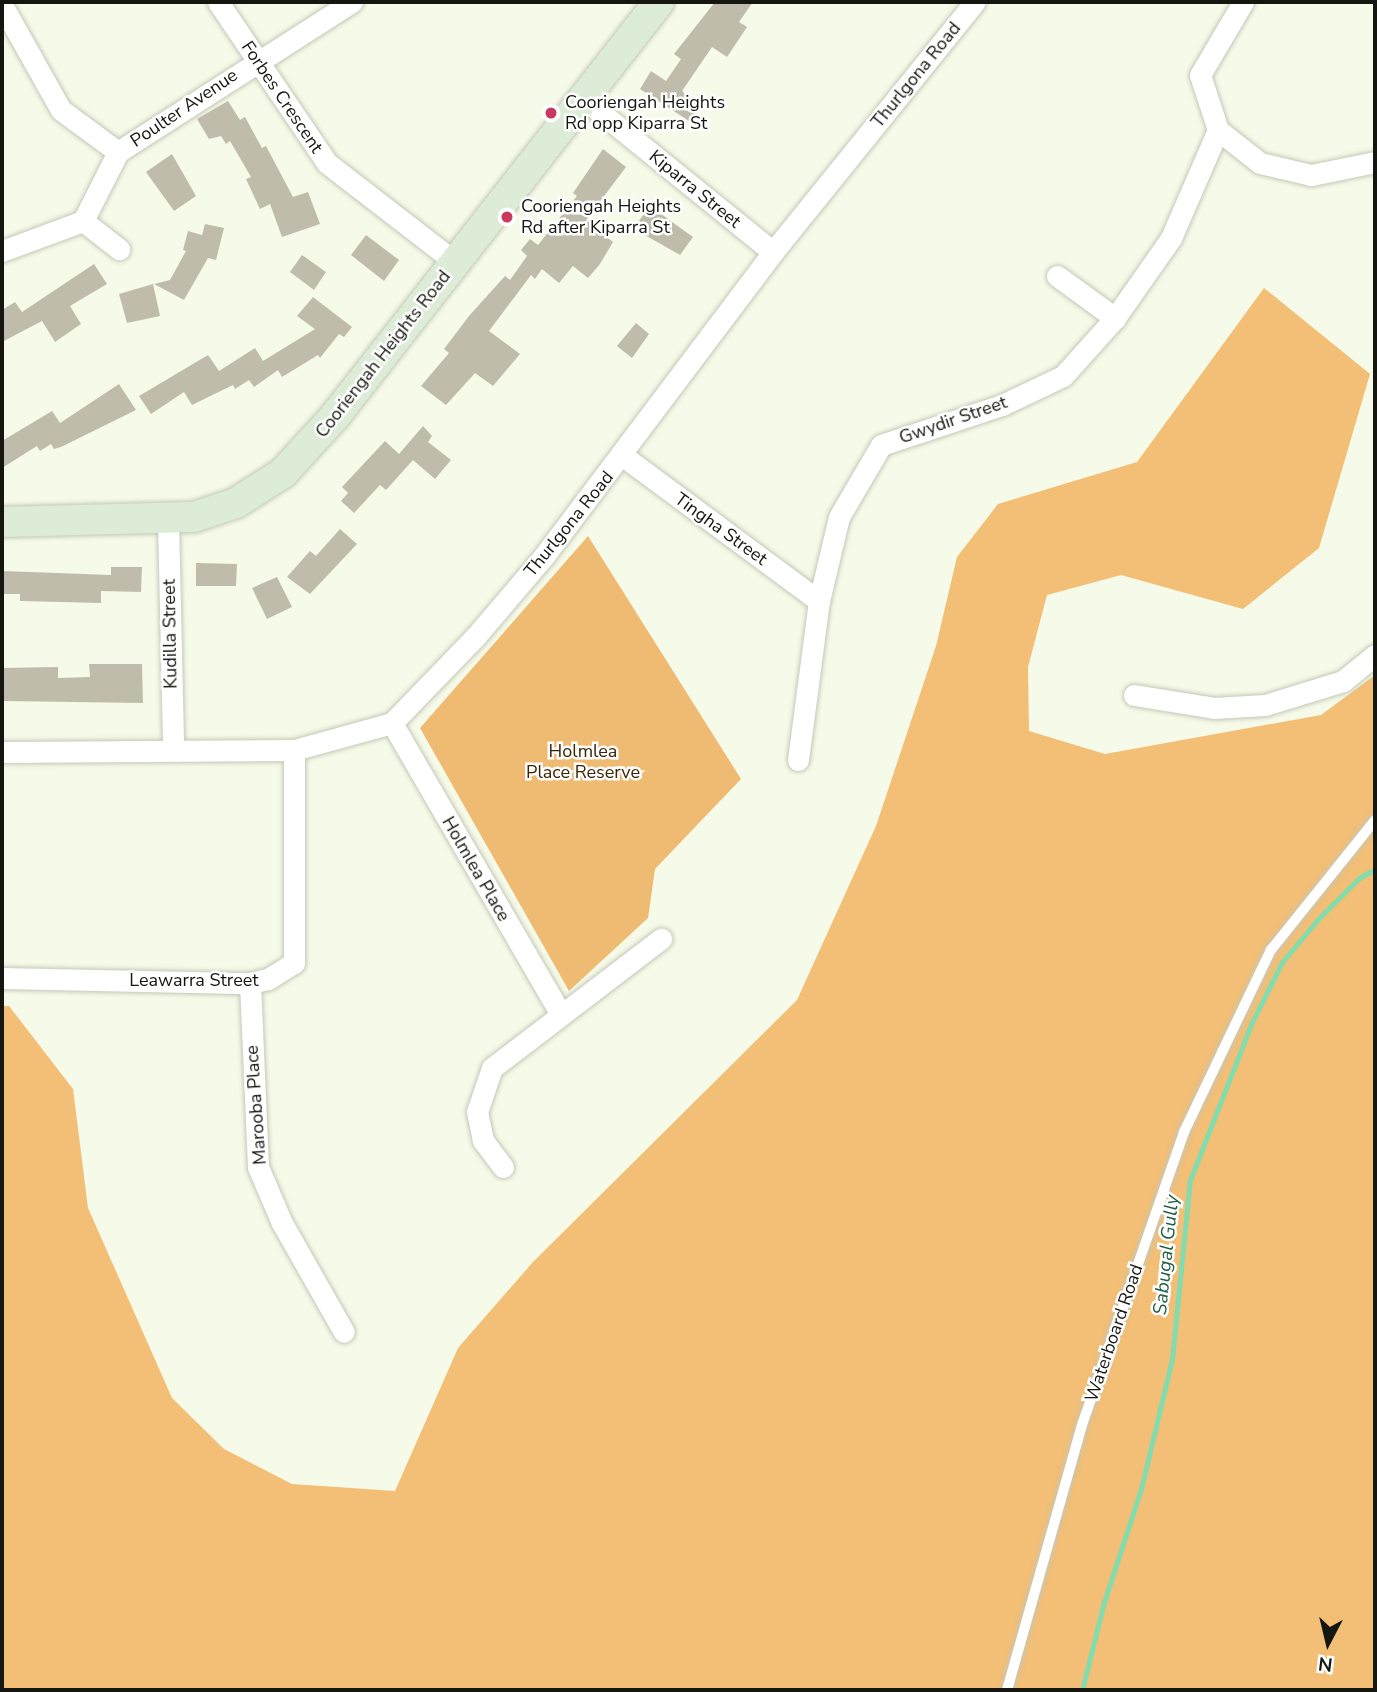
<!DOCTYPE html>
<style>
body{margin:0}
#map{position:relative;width:1377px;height:1692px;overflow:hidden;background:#f6fae8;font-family:"Nunito Sans",sans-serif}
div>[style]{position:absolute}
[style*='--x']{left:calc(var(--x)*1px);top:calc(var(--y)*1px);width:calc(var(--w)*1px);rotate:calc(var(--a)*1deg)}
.green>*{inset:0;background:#efbb72}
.forest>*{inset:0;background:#f3be75}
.stream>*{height:5px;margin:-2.5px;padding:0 2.5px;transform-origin:2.5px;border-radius:2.5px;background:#83dcad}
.building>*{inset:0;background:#c0bcab}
.roads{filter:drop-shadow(0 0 2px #c4c8b7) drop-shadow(0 0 2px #c4c8b7)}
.lane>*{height:10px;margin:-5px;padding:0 5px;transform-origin:5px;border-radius:5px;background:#fff}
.street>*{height:21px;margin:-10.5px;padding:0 10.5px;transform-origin:10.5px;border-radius:10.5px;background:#fff}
.secondary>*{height:30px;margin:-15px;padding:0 15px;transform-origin:15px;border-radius:15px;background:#dcecd7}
.dots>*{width:19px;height:19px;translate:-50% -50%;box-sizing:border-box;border:4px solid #fff;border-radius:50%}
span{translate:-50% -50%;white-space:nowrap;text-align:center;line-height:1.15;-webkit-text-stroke:5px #fff;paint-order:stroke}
.street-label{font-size:18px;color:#151610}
.poi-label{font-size:18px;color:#151610}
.left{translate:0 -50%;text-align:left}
.park-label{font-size:18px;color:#392504}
.water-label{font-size:19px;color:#1e6042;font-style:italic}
.frame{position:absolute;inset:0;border:4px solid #151610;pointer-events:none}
.north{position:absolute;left:1293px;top:1608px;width:70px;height:70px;-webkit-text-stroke:5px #fff;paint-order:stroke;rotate:187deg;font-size:19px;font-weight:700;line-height:28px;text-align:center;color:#151610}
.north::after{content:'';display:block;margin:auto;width:24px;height:32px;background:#151610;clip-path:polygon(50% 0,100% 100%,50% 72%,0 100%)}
</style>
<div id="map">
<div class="green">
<div style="clip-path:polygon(588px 536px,741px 779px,655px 869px,648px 918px,569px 991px,420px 728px)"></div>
</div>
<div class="forest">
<div style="clip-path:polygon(1264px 288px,1370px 374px,1319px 548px,1243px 609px,1121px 575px,1047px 595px,1028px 667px,1029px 731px,1105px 754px,1321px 715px,1375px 675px,1375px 1690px,2px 1690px,2px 1006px,9px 1006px,73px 1089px,88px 1208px,172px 1398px,224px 1449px,292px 1484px,395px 1491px,458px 1348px,533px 1262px,797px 1000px,876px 826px,936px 646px,957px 557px,998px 504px,1137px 462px)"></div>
</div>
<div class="stream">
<div style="--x:1082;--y:1690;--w:91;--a:-76"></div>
<div style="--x:1104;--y:1602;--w:119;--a:-71.9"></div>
<div style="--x:1141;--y:1489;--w:134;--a:-76.6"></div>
<div style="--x:1172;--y:1359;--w:180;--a:-84.3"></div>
<div style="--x:1190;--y:1180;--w:168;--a:-68.6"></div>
<div style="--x:1251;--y:1024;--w:69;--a:-63.4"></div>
<div style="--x:1282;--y:962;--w:57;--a:-49.9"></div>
<div style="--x:1319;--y:918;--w:57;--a:-45"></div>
<div style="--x:1359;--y:878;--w:18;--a:-29"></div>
</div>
<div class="building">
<div style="clip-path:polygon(715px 2px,753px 2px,739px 22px,747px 27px,727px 57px,712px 47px,682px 91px,700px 103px,689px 121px,640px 89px,651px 71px,666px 81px,681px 59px,674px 54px)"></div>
<div style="clip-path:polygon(228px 101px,240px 120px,245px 117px,262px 148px,266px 146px,293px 197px,308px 192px,320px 224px,282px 237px,270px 204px,260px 209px,246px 179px,251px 177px,230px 141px,226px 144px,221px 136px,209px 139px,197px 119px)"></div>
<div style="clip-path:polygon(603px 149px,626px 167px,586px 220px,613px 242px,600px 264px,588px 278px,573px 266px,559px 283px,542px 269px,535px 279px,531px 275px,489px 331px,520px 354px,493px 386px,475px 373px,446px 405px,421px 386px,449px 353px,444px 349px,469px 316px,505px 276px,510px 280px,527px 256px,521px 250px,530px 239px,538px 245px,577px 196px,573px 193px)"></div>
<div style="clip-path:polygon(172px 154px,196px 196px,174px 211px,146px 172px)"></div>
<div style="clip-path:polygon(650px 206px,693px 237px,680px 255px,643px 234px,647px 229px,638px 222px)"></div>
<div style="clip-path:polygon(205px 224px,224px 228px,216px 260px,208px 258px,184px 300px,154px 284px,170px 280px,186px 251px,183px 250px,188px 231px,202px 235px)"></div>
<div style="clip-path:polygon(366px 235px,399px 260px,384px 281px,351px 255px)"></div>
<div style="clip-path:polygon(302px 255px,326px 272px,314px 290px,290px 272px)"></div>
<div style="clip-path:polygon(94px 264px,107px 284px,70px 306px,81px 324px,55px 342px,42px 321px,2px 342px,2px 310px,15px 302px,22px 312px)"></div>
<div style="clip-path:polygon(153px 284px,160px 316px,127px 323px,119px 294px)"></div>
<div style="clip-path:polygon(313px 297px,352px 327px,344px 337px,339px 334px,320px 358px,318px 355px,282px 377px,278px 370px,254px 387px,249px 380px,235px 389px,233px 385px,192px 405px,184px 392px,151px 414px,139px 396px,208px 355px,219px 371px,255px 348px,263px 361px,315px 329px,297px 316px)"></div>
<div style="clip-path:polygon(636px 323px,649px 334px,632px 358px,617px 346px)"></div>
<div style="clip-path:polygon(119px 384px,136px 410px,61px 447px,54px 449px,51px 444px,40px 451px,37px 446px,2px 468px,2px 441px,52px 411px,60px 423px)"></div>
<div style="clip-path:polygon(423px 426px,432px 436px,428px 442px,451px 460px,435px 479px,413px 460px,386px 490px,380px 485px,354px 513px,341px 501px,348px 493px,342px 487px,385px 441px,399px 454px)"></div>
<div style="clip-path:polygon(340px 529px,357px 544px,310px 594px,287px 577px,310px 551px,316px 556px)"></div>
<div style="clip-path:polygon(196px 563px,237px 564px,236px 586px,196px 586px)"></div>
<div style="clip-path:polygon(111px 567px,142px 567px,141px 592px,101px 591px,101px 603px,20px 601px,20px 594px,2px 594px,2px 571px,111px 575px)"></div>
<div style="clip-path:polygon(277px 577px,292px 607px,267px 619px,252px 588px)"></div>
<div style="clip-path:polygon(89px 664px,142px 664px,143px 703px,2px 701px,2px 668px,58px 667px,58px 678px,90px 677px)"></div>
</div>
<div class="roads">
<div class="lane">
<div style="--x:1007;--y:1690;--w:275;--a:-74.2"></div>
<div style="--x:1082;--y:1425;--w:310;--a:-70.8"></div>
<div style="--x:1184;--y:1132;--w:202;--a:-64.5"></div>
<div style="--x:1271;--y:950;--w:166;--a:-51.3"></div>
</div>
<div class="street">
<div style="--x:218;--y:2;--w:194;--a:55.9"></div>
<div style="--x:327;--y:163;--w:162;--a:37.7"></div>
<div style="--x:2;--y:5;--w:120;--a:60.7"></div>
<div style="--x:61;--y:110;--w:71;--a:36.4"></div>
<div style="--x:584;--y:99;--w:243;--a:39"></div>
<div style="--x:1218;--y:130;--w:58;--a:-108.1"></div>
<div style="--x:1200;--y:75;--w:85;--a:-59.5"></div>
<div style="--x:83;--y:221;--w:46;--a:37.9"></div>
<div style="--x:2;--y:251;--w:86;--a:-20.3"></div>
<div style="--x:83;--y:221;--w:77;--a:-63.1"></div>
<div style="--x:118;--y:152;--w:278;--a:-32.7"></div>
<div style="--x:1057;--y:276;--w:72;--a:35.9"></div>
<div style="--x:623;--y:456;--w:244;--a:36.5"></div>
<div style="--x:168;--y:520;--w:228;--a:88.7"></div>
<div style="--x:1134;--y:695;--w:81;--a:9.2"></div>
<div style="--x:1214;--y:708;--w:51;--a:-3.4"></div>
<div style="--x:1265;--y:705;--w:82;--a:-17.1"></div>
<div style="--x:1343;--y:681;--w:41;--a:-39.1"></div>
<div style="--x:392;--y:723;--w:337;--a:59.9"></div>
<div style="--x:2;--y:752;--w:292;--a:-0.4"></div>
<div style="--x:294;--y:750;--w:102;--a:-15.4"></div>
<div style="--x:392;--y:723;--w:121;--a:-46"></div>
<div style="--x:476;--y:636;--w:105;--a:-49.6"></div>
<div style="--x:544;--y:556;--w:381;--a:-53"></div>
<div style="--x:773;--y:252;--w:321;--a:-51.1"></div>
<div style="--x:798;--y:760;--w:160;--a:-82.5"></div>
<div style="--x:819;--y:601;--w:86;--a:-76.6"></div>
<div style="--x:839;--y:517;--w:83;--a:-59.7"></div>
<div style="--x:881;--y:445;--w:127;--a:-18.3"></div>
<div style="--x:1002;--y:405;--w:68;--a:-25.4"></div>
<div style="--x:1063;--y:376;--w:78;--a:-48.1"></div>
<div style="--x:1115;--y:318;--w:98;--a:-55"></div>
<div style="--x:1171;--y:238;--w:118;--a:-66.5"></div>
<div style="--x:1218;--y:130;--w:53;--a:38.2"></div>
<div style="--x:1260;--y:163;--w:52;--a:13.2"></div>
<div style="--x:1311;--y:175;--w:65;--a:-11.5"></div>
<div style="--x:2;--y:978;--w:248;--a:1.2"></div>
<div style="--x:250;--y:983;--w:18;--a:-13"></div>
<div style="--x:268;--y:979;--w:31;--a:-32"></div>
<div style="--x:294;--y:963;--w:213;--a:-90"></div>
<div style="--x:250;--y:983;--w:184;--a:87.5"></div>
<div style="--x:258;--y:1167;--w:61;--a:66.8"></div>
<div style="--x:282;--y:1223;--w:125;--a:60.4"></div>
<div style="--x:503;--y:1167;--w:34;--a:-127"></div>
<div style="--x:483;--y:1140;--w:29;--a:-102"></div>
<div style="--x:477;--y:1112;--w:46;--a:-71.2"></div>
<div style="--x:492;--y:1068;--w:213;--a:-37.4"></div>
</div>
<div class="secondary">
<div style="--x:2;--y:522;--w:192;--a:-1.5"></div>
<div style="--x:194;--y:517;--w:44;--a:-18.4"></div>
<div style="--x:236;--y:503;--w:56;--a:-32.6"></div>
<div style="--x:283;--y:473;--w:77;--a:-47.6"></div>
<div style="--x:335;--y:416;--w:526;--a:-51.95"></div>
</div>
</div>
<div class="dots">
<div style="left:551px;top:113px;background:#c8395d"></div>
<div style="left:507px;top:217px;background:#c8395d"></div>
</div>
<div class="street-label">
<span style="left:916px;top:75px;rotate:-51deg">Thurlgona Road</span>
<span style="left:282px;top:97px;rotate:56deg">Forbes Crescent</span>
<span style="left:184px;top:108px;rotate:-34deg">Poulter Avenue</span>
<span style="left:695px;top:189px;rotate:39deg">Kiparra Street</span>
<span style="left:383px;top:354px;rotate:-52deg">Cooriengah Heights Road</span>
<span style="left:953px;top:420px;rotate:-19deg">Gwydir Street</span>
<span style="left:569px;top:524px;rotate:-51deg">Thurlgona Road</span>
<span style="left:721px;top:529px;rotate:36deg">Tingha Street</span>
<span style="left:170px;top:634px;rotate:-91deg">Kudilla Street</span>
<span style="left:476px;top:869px;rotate:60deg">Holmlea Place</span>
<span style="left:194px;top:980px">Leawarra Street</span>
<span style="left:256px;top:1105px;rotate:-94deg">Marooba Place</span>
<span style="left:1114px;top:1333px;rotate:-71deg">Waterboard Road</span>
</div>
<div class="poi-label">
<span class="left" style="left:565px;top:113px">Cooriengah Heights<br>Rd opp Kiparra St</span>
<span class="left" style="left:521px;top:217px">Cooriengah Heights<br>Rd after Kiparra St</span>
</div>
<div class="park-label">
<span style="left:583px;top:762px">Holmlea<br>Place Reserve</span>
</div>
<div class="water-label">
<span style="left:1167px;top:1255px;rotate:-84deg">Sabugal Gully</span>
</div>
<div class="frame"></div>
<div class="north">N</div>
</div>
